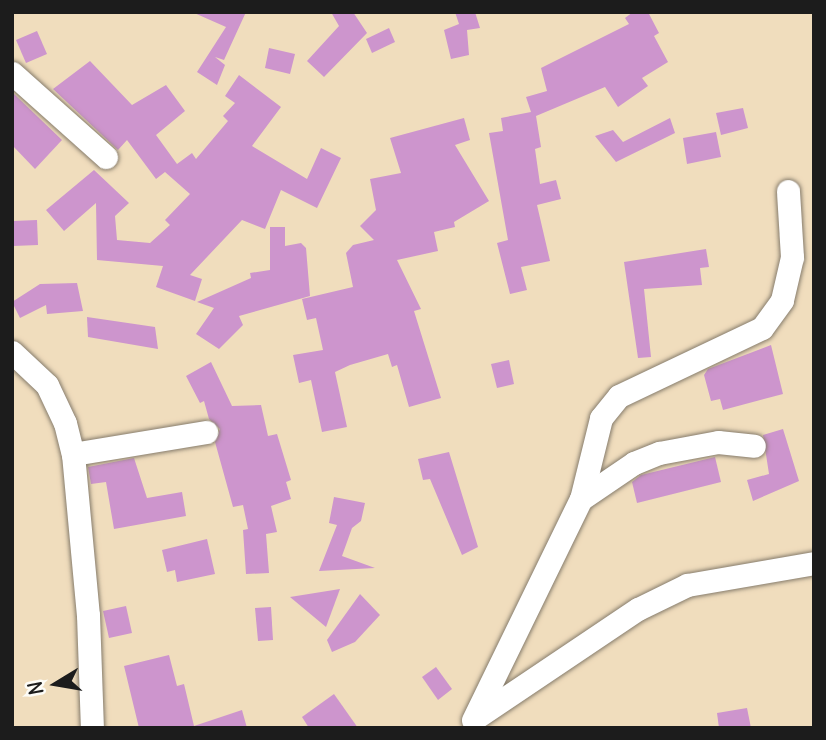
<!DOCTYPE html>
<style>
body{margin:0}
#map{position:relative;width:826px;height:740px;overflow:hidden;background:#f0ddbd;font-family:Delius,sans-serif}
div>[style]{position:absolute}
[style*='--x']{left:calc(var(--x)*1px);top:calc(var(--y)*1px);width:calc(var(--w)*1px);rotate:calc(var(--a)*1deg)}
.building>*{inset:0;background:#cd95cd}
.roads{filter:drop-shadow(0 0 2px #867c6c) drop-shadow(0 0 2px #867c6c)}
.street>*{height:23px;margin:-11.5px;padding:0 11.5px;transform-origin:11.5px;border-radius:11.5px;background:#fff}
span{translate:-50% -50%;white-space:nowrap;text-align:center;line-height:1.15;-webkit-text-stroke:5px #fdfcf7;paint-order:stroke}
.frame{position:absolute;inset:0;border:14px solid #1c1c1c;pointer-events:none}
.north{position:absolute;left:21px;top:649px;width:70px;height:70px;-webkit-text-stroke:5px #fdfcf7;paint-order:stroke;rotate:259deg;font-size:19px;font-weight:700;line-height:28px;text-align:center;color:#1c1c1c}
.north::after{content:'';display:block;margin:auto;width:24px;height:32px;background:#1c1c1c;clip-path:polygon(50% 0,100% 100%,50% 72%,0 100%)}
</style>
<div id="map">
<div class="building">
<div style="clip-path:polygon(192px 12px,246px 12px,224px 60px,215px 57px,225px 65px,217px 85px,197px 72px,226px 27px)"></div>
<div style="clip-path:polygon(331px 12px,353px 12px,367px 33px,324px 77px,307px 61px,339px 26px)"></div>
<div style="clip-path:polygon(455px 12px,475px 12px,480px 28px,467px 30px,469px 55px,451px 59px,444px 30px,459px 24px)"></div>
<div style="clip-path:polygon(633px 12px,648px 12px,659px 33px,654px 36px,668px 62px,642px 78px,648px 86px,618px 107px,605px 87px,536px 116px,541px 147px,535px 149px,540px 184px,556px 180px,561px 199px,537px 205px,550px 261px,521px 267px,527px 290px,510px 294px,497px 243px,508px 240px,489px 133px,503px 131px,501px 118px,531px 112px,526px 97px,547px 91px,541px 68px,629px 24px,625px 18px)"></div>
<div style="clip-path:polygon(389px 28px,395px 42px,372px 53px,366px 39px)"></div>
<div style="clip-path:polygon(37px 31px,47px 54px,26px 63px,16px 40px)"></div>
<div style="clip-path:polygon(269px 48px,295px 54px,290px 74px,265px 68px)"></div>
<div style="clip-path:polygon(90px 61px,132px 105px,166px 85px,185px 111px,156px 135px,177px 164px,192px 153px,196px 159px,228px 121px,223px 116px,235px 103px,225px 96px,239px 75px,281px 107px,252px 146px,307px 179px,321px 148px,341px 158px,317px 208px,281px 190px,265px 229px,242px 220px,190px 275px,202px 279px,195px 301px,156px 287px,163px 266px,97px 260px,96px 203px,64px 231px,46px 210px,94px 170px,129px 203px,115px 216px,117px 240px,150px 243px,170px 225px,165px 220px,190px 194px,165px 172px,156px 179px,127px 140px,118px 150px,53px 89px)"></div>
<div style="clip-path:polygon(12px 92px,62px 140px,35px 169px,12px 145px)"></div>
<div style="clip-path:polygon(743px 108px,748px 128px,721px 135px,716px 113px)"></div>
<div style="clip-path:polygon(464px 118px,470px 140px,455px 145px,489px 201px,454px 222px,455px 227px,434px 232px,438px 251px,397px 260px,421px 309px,414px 311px,441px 398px,409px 407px,397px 365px,392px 367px,388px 354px,350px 365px,335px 372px,347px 427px,322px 432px,311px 380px,299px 383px,293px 355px,323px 350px,316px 318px,307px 320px,302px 299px,353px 287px,346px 253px,353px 245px,374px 240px,360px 226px,376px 210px,370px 179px,401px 173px,390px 138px)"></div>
<div style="clip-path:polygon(670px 118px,675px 133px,616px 162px,595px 136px,613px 130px,623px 142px)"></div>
<div style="clip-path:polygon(716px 132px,721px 157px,687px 164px,683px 138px)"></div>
<div style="clip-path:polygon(37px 220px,38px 245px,13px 246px,13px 221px)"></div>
<div style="clip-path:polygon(270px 227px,285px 227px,285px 246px,301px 243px,306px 248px,310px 296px,239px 316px,243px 325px,219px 349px,196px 334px,214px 308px,197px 302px,251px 278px,250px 273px,270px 270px)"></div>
<div style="clip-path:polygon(706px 249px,709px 267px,700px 268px,702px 285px,644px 289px,651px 357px,638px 358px,624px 262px)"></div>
<div style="clip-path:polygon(77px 283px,83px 311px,47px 314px,46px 305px,20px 318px,12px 302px,40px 284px)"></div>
<div style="clip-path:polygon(87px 317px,155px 327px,158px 349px,88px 337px)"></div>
<div style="clip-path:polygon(771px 345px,783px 394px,723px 410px,720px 399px,711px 401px,704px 375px,708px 369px)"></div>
<div style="clip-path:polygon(509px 360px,514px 384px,497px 388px,491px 364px)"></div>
<div style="clip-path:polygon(211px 362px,232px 406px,261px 405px,268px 436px,277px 434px,291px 480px,286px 482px,291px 499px,271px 506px,277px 532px,266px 534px,269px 573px,246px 574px,243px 530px,248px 529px,243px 505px,233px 507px,215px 442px,220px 429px,209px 419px,204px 401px,200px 403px,186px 376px)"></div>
<div style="clip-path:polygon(783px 429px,799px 481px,753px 501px,747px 480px,769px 474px,763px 435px)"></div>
<div style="clip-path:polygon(449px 452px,478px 547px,462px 555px,430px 479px,423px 480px,418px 459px)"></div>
<div style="clip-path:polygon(715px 457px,721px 482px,637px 503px,632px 482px,641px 475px)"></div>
<div style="clip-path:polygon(134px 458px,147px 498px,182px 492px,186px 516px,114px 529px,106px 482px,91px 484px,88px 467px)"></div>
<div style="clip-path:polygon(334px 497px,365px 503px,361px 521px,352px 528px,342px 556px,375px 568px,319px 571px,337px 525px,329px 523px)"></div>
<div style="clip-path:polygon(207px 539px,215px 574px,177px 582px,175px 570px,167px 572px,162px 550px)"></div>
<div style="clip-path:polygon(340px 589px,326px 627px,290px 597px)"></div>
<div style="clip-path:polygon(360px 594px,380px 615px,355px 642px,332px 652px,327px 640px)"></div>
<div style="clip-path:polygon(126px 606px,132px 633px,109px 638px,103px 611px)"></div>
<div style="clip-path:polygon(271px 607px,273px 640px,258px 641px,255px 608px)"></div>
<div style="clip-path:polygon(169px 655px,177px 686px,184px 684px,194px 726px,242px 710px,247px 728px,139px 728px,124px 666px)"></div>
<div style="clip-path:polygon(436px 667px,452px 689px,438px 700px,422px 677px)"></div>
<div style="clip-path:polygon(334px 694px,358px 728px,309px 728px,302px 717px)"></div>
<div style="clip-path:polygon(747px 708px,751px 728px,719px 728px,717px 713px)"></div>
</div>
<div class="roads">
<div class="street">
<div style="--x:12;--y:73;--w:126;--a:41.8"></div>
<div style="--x:12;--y:352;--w:48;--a:43.3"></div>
<div style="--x:47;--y:385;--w:42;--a:64.7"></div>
<div style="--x:65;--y:423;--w:32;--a:76"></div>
<div style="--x:73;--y:454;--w:162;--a:84.7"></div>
<div style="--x:88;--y:615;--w:113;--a:88"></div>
<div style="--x:73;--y:454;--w:135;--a:-9.4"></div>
<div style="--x:581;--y:499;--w:64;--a:-34.2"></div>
<div style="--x:634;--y:463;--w:27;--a:-22"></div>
<div style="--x:659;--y:453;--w:60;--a:-10.6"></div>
<div style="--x:718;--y:442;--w:36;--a:6"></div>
<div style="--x:477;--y:717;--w:194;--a:-33.9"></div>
<div style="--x:638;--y:609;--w:55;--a:-26.1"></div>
<div style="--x:687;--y:585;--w:129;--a:-9.8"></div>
<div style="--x:473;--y:720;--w:246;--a:-64"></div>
<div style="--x:581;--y:499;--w:83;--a:-76.1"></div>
<div style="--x:601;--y:418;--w:28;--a:-51"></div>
<div style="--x:619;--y:396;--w:158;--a:-25.4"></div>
<div style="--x:762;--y:328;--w:34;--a:-54"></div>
<div style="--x:782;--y:300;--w:44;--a:-76.9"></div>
<div style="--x:792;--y:257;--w:66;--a:-93.5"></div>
</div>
</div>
<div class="frame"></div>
<div class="north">N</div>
</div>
